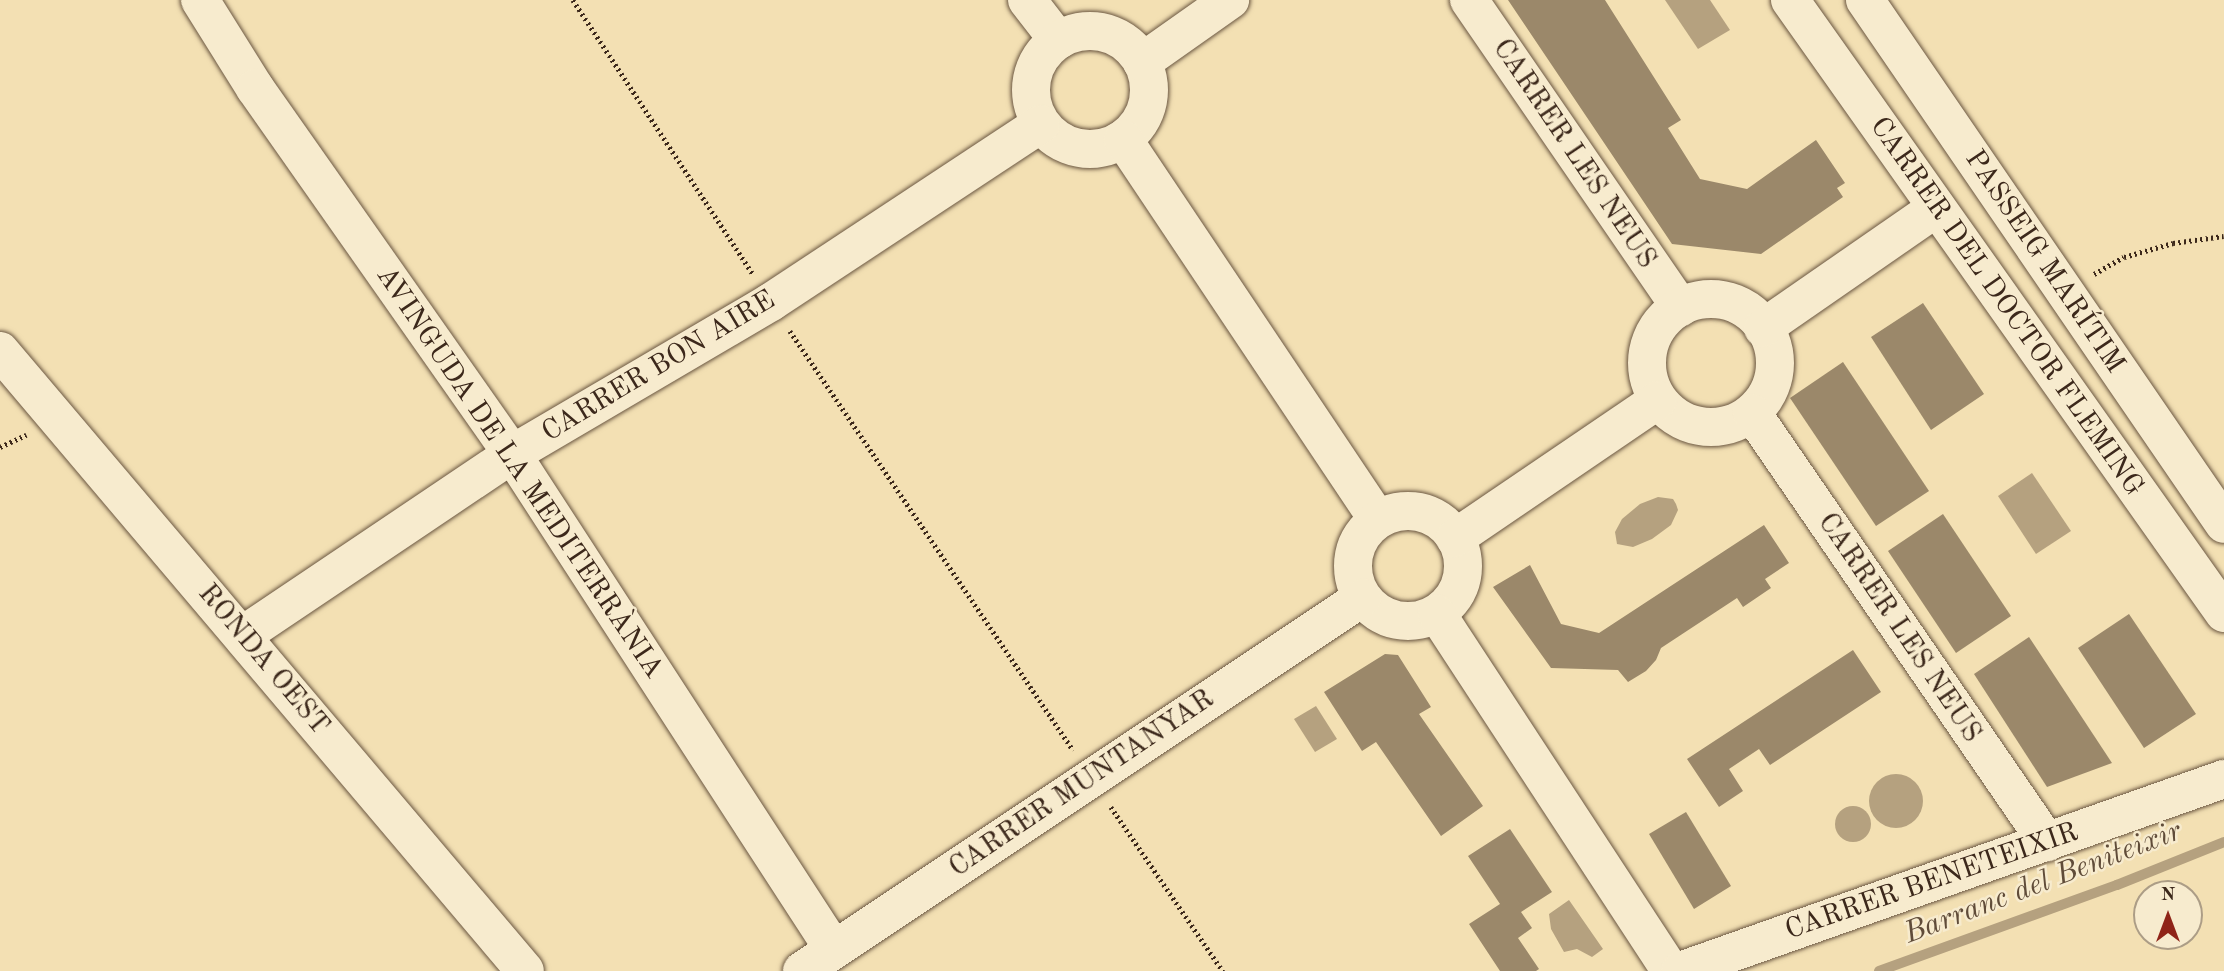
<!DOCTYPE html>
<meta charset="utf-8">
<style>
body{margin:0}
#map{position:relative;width:2224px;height:971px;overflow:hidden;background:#f3e0b3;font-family:"Old Standard TT",serif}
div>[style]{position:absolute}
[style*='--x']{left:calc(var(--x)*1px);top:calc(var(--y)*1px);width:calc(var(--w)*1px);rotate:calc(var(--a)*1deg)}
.water>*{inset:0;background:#b5a17f}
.round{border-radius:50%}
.stream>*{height:10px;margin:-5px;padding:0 5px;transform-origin:5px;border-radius:5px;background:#b5a17f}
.building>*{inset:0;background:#9b886a}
.path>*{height:4.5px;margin-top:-2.25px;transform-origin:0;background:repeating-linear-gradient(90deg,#3c281b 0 2px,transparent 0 5.5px)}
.roads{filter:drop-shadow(0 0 2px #6a5641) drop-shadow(0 0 2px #6a5641)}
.minor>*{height:38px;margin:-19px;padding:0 19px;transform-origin:19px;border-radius:19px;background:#f7ebce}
.minor>.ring{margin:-19px;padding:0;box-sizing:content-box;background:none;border:38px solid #f7ebce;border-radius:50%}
span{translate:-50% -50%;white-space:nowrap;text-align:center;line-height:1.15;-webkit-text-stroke:5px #f7ebce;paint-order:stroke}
.street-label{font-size:28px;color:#3c281b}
.water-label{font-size:30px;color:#604c39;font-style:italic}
.north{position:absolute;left:2133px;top:880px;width:70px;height:70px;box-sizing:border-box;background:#f7ebce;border:2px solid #ac9d86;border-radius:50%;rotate:0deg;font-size:19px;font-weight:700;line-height:28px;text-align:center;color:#3c281b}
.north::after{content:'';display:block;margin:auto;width:24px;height:32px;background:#8f2418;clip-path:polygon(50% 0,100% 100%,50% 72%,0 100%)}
</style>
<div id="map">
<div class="water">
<div style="clip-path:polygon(1665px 0,1710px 0,1730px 30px,1698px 49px)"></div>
<div style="clip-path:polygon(2032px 473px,2071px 531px,2036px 554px,1998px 496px)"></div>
<div style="clip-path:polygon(1658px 497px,1673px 499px,1676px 504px,1678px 510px,1671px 525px,1652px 539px,1633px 547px,1617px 544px,1615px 532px,1622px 519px,1640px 504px)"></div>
<div style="clip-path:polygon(1316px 706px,1337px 739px,1315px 752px,1294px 719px)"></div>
<div class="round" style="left:1869px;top:774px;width:54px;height:54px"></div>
<div class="round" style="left:1835px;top:806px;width:36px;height:36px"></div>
<div style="clip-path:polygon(1569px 900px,1603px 949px,1592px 957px,1577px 949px,1564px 952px,1551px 929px,1549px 914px)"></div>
</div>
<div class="stream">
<div style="--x:1879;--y:971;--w:253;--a:-19.9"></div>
<div style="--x:2117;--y:885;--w:115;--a:-21.9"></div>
</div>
<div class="building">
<div style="clip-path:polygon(1508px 0,1605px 0,1681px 120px,1668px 128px,1700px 179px,1747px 189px,1816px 140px,1845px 183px,1837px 188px,1843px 197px,1761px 254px,1672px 244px)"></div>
<div style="clip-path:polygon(1923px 303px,1984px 394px,1931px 430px,1871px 337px)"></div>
<div style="clip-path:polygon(1843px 362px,1929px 491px,1876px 526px,1790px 398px)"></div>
<div style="clip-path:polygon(1943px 514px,2011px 616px,1956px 653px,1888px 551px)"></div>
<div style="clip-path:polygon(1764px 525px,1789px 563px,1765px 579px,1771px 588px,1743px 607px,1737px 598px,1661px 648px,1656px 660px,1646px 671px,1628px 682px,1618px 670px,1551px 668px,1493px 587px,1530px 565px,1561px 624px,1599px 633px)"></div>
<div style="clip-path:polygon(2129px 614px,2196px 714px,2144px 748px,2078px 648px)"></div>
<div style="clip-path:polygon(2029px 637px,2112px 763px,2047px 787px,1974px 674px)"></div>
<div style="clip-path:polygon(1853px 650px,1881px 692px,1770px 765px,1759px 749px,1729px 769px,1743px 791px,1719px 807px,1687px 759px)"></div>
<div style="clip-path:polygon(1385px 654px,1398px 655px,1431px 707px,1419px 714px,1483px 806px,1441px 836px,1376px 742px,1362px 751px,1324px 692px)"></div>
<div style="clip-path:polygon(1686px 812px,1731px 886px,1694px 909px,1649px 834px)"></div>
<div style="clip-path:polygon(1510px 829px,1552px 892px,1521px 912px,1532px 928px,1518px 938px,1539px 969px,1536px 971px,1500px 971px,1469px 924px,1500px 904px,1468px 856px)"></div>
</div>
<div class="path">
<div style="--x:573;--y:0;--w:328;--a:56.7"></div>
<div style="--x:2094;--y:274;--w:34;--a:-30"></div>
<div style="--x:2124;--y:257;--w:51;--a:-15.9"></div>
<div style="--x:2173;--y:243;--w:51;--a:-7.8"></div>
<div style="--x:790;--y:331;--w:506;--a:55.96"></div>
<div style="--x:0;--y:447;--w:29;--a:-25"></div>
<div style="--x:1111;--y:807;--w:199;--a:55.7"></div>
</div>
<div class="roads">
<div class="minor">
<div style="--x:200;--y:0;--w:104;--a:58"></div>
<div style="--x:255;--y:88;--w:447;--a:54.9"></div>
<div style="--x:512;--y:454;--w:591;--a:57.01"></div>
<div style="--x:1027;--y:0;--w:51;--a:52.2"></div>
<div style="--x:1469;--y:0;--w:373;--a:55.5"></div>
<div style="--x:1790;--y:0;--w:751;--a:54.7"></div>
<div style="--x:1865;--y:0;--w:635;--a:55.58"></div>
<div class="ring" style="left:1031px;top:31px;width:80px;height:80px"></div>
<div style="--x:1142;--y:62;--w:108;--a:-35.2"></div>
<div style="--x:1123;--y:139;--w:458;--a:56.2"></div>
<div class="ring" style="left:1647px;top:299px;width:90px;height:90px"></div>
<div style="--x:1763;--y:328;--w:211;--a:-34.7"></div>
<div style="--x:0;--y:351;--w:812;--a:49.74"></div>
<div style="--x:1752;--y:413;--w:521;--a:55.49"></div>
<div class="ring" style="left:1353px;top:511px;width:72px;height:72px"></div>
<div style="--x:1455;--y:538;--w:245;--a:-34.2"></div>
<div style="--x:1437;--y:614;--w:427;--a:56.8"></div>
<div style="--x:243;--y:635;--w:324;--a:-33.9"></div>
<div style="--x:512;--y:454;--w:300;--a:-30.4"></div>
<div style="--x:771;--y:302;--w:323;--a:-33.4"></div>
<div style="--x:802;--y:971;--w:673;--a:-33.67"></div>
<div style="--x:1680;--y:971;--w:577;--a:-19.44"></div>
</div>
</div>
<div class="street-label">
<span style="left:1574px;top:154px;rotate:56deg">CARRER LES NEUS</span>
<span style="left:2044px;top:262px;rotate:56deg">PASSEIG MARÍTIM</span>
<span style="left:2006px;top:307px;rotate:55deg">CARRER DEL DOCTOR FLEMING</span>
<span style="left:659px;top:367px;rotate:-31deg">CARRER BON AIRE</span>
<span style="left:519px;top:473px;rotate:56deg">AVINGUDA DE LA MEDITERRÀNIA</span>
<span style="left:1899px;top:628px;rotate:56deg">CARRER LES NEUS</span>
<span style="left:263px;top:660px;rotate:50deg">RONDA OEST</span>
<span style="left:1082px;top:784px;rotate:-34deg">CARRER MUNTANYAR</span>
<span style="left:1932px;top:882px;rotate:-19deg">CARRER BENETEIXIR</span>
</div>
<div class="water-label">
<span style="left:2043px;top:883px;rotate:-21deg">Barranc del Beniteixir</span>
</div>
<div class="north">N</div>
</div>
